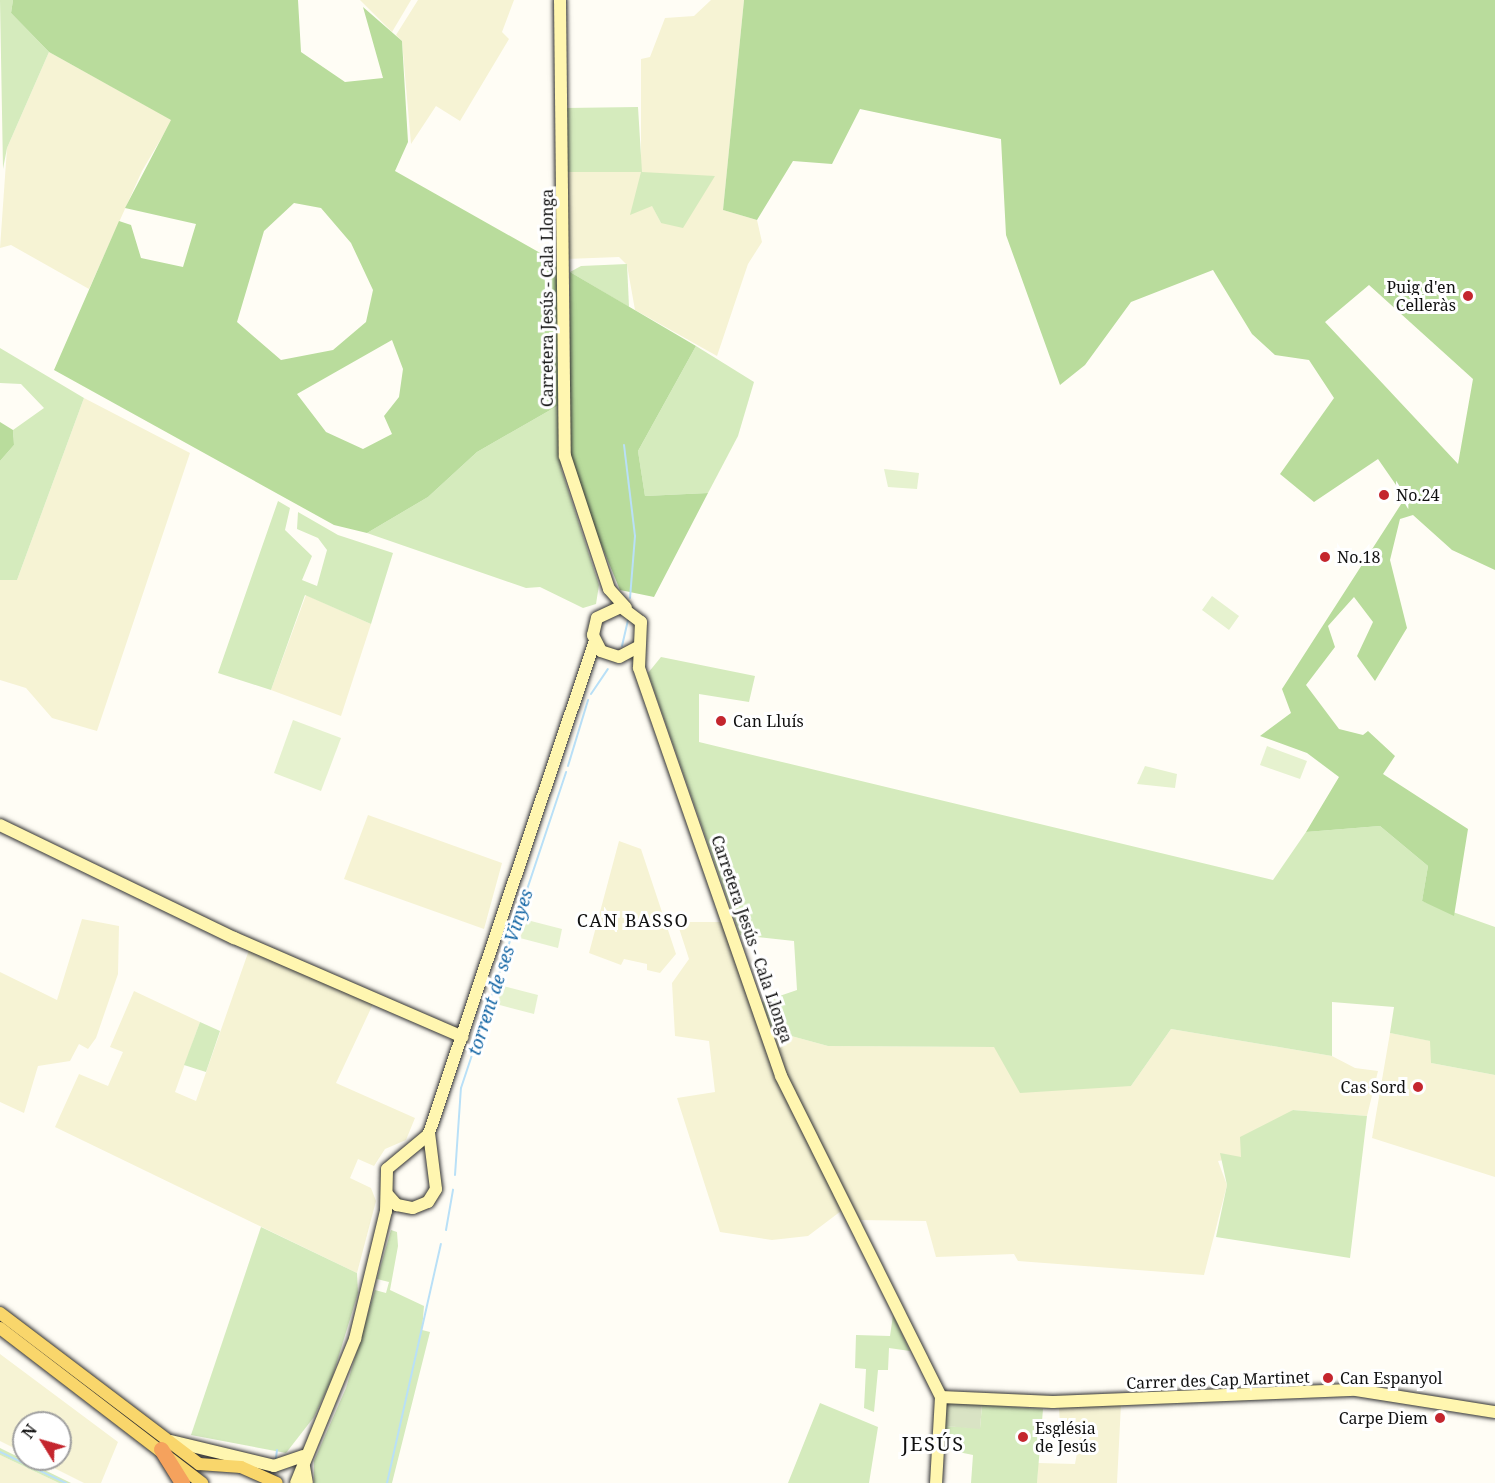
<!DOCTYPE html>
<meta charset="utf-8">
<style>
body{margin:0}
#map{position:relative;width:1495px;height:1483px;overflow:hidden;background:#fffdf5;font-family:"Noto Serif",serif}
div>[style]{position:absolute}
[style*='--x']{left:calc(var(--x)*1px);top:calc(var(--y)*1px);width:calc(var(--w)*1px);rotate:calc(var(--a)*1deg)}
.farmland>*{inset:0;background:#f6f3d4}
.green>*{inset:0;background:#d5ebbd}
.forest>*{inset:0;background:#b9dc9c}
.cemetery>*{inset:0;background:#d9e3c4}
.pitch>*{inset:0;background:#e6f2cf}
.stream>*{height:2px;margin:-1px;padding:0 1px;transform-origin:1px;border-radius:1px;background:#b9e0f7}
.roads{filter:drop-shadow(0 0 2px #333) drop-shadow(0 0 2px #333)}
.secondary>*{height:12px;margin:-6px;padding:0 6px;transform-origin:6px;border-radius:6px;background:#fff6b0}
.primary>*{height:12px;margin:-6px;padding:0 6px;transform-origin:6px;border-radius:6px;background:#f9d66b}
.highway>*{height:15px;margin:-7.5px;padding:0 7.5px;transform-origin:7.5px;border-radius:7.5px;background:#f5a25d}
.dots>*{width:16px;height:16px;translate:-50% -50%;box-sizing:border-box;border:3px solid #fff;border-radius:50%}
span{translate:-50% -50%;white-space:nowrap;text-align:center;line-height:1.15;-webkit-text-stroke:6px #fff;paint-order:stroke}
.poi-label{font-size:16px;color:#111}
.right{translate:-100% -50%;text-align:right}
.left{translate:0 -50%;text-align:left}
.street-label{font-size:16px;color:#111}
.neighbourhood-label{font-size:18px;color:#111;letter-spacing:1.5px}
.water-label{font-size:18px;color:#1768a6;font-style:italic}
.quarter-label{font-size:20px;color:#111;letter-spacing:1.5px}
.north{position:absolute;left:12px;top:1411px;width:60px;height:60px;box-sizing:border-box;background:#fff;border:2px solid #a0a0a0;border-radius:50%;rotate:307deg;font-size:16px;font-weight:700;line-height:24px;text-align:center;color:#111}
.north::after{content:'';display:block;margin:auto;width:21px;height:27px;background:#c4262e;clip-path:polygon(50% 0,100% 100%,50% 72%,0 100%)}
</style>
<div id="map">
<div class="farmland">
<div style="clip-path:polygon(360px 0,411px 0,392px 32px)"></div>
<div style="clip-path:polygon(418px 0,514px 0,502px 32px,509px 39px,460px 121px,436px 106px,411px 144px,402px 41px,396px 35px)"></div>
<div style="clip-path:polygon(evenodd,711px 0,744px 0,723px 210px,757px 220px,762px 242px,748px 264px,717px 356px,635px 310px,627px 265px,619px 257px,566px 259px,566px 172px,641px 172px,641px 59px,650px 57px,665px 18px,694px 16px,711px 0,715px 176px,661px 223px,652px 205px,630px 215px,715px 176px)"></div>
<div style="clip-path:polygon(49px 52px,172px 120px,142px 171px,89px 289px,11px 245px,0 248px,7px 148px)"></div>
<div style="clip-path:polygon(84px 398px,190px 453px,97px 731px,52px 718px,26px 688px,0 680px,0 580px,17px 580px)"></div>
<div style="clip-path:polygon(306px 595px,371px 624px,341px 716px,271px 690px)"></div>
<div style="clip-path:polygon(368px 815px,502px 863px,484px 929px,344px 879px)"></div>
<div style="clip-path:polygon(619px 841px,641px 849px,676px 954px,660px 973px,647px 970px,647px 964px,624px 959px,621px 965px,589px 953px)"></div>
<div style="clip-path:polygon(82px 919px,119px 926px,118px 974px,96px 1038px,88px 1049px,79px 1044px,70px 1061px,38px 1066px,24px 1113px,0 1102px,0 972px,57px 1000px)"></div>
<div style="clip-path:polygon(677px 922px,724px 922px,771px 1064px,845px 1208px,808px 1236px,772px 1240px,720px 1232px,677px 1098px,715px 1092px,709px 1041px,675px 1036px,672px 983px,689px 959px)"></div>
<div style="clip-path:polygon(249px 950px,373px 1004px,336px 1083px,415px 1118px,406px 1140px,385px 1149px,374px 1166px,358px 1159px,350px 1178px,371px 1188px,376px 1201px,357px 1273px,55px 1127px,79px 1074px,108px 1086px,123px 1052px,110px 1047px,134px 991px,200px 1022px,175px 1092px,196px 1101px)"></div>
<div style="clip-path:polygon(1171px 1029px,1332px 1056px,1355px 1068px,1378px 1071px,1367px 1116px,1293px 1110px,1241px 1157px,1218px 1161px,1227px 1185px,1204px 1275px,1018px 1261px,1014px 1254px,936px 1257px,926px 1221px,860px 1220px,784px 1070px,773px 1031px,828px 1046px,994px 1047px,1131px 1086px)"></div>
<div style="clip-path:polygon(1390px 1033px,1431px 1041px,1431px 1063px,1495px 1075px,1495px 1177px,1372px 1138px)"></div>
<div style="clip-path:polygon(0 1354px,118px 1442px,101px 1483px,84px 1483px,36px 1459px,60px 1459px,60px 1423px,24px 1423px,24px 1453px,0 1441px)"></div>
<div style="clip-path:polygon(1121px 1404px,1117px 1483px,1037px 1483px,1038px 1463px,1075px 1464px,1082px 1425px,1060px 1425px,1059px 1408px)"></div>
<div style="clip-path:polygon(0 1455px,59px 1483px,0 1483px)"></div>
</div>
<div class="green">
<div style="clip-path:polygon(0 0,13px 0,11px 13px,49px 52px,7px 148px,3px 169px)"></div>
<div style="clip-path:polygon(638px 107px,642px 172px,715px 176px,683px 228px,661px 223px,652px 206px,630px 215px,641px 172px,566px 172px,566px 108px)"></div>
<div style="clip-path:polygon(627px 264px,629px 307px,570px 272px,581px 266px)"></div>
<div style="clip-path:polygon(696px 346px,754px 382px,738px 436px,708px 493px,645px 496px,638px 451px)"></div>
<div style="clip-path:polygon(0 348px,84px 398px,17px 580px,0 580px,0 461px,14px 445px,13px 430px,44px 408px,21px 384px,0 383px)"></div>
<div style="clip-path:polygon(559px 405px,561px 468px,599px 585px,596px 604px,583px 608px,540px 587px,526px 588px,367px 533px,428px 497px,477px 452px)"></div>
<div style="clip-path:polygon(278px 501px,290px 508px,285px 530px,312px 556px,302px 580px,317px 586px,327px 550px,318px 538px,297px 529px,298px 512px,338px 535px,393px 553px,371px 624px,305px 595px,271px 690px,218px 673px)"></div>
<div style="clip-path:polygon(661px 657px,755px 676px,749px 702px,699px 694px,699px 742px,1273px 880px,1306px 832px,1380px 826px,1428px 866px,1422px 901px,1495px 927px,1495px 1075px,1431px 1063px,1430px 1041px,1390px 1033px,1394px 1007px,1332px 1002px,1332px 1056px,1171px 1029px,1131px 1086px,1020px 1093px,994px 1047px,828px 1046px,773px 1031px,762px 1002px,797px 990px,794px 941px,740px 935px,648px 673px)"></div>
<div style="clip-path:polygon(200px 1022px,220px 1031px,206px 1072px,184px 1065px)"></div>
<div style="clip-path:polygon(1293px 1110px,1367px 1116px,1350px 1258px,1216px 1237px,1227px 1185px,1220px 1153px,1241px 1157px,1240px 1137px)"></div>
<div style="clip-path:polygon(261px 1227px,357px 1273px,358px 1293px,332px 1378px,314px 1417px,286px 1453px,191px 1435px)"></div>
<div style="clip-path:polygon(391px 1230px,397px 1232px,398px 1246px,390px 1290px,424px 1306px,422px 1330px,430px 1332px,392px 1483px,314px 1483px,314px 1461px,346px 1388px,375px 1290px,386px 1293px,389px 1282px,377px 1279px)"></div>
<div style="clip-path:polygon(893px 1315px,910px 1351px,889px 1348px,888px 1370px,878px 1370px,874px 1412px,864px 1408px,866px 1369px,855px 1368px,856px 1335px,890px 1336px)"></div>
<div style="clip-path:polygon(820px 1403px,878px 1427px,869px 1483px,788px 1483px)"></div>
<div style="clip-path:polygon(982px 1405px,1043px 1409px,1037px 1483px,971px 1483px,973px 1455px,944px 1449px,945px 1426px,980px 1428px)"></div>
<div style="clip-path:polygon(0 1448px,71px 1483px,59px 1483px,0 1455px)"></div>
</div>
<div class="forest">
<div style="clip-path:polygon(evenodd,13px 0,298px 0,301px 52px,345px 82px,383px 78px,363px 7px,402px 41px,408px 142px,395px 171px,558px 263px,559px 405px,477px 452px,428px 497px,367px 533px,334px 525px,54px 370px,119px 221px,131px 225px,141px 258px,183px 267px,196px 224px,125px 208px,171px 120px,49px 52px,11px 13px,13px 0,294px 203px,321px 208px,351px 243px,373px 290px,366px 322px,333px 350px,281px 360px,237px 322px,264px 231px,294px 203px,13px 0,392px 340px,403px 369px,399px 397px,384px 416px,392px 434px,363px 449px,326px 432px,297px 394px,392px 340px)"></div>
<div style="clip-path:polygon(evenodd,744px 0,1495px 0,1495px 570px,1452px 550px,1413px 515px,1400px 519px,1390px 560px,1407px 628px,1375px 681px,1357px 656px,1373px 622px,1354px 597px,1328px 626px,1335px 647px,1306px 685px,1339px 729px,1363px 735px,1368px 731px,1395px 756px,1383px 774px,1468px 829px,1454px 916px,1422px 901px,1428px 866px,1380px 826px,1306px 832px,1339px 777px,1307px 753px,1260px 736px,1291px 713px,1282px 689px,1405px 498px,1378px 459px,1314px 502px,1280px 474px,1334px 398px,1309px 360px,1275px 355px,1252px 334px,1213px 270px,1131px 302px,1085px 365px,1060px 385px,1006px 235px,1001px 139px,860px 109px,832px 164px,793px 161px,757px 220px,723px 210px,744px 0,1369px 285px,1473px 379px,1458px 464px,1325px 322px,1369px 285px)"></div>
<div style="clip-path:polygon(570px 272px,696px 346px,638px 451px,645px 496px,708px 493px,654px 597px,620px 590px,570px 469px)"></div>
<div style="clip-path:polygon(0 422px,13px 430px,14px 445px,0 461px)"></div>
</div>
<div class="cemetery">
<div style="clip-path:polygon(946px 1401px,982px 1405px,980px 1429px,945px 1426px)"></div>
</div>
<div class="pitch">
<div style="clip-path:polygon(884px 469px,919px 473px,917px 489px,888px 487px)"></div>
<div style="clip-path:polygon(1212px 596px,1239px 616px,1229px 630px,1202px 610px)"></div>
<div style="clip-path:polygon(293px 720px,341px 738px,321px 791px,274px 773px)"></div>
<div style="clip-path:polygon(1267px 746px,1307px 761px,1300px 779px,1260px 765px)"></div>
<div style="clip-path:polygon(1145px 766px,1177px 774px,1175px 788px,1137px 784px)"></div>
<div style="clip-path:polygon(527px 920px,562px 929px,558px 948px,520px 938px)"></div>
<div style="clip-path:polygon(503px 986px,538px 995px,534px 1014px,496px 1004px)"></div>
</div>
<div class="stream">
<div style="--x:624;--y:445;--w:92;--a:83.1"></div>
<div style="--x:635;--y:536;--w:62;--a:94.6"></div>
<div style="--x:622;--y:646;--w:27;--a:-77"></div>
<div style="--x:591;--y:694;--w:30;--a:-56"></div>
<div style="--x:568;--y:766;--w:69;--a:-73.1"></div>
<div style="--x:455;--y:1175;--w:87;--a:-86.1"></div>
<div style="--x:461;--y:1088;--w:333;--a:-71.6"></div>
<div style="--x:446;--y:1230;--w:41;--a:-80.1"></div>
<div style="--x:0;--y:1452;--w:73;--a:25.2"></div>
<div style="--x:276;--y:1458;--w:8;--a:-83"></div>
<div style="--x:387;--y:1483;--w:245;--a:-77.3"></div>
</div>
<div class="roads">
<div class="secondary">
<div style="--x:560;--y:0;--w:456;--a:89.4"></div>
<div style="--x:565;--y:456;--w:140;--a:71.7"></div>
<div style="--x:609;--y:589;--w:25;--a:48"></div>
<div style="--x:638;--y:647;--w:21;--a:152"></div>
<div style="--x:619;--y:657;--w:19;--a:-162"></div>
<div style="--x:601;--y:651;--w:18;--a:-117"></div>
<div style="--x:593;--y:635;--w:17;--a:-77"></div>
<div style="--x:597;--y:618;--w:26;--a:-25"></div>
<div style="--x:621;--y:607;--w:25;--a:37"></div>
<div style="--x:641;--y:622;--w:46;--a:92.5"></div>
<div style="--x:639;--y:668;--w:432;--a:70.8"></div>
<div style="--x:781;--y:1076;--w:359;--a:63.5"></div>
<div style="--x:941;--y:1397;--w:86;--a:93.3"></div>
<div style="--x:0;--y:825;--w:260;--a:25.8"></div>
<div style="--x:234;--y:938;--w:249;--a:23.4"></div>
<div style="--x:387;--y:1194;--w:15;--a:48"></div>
<div style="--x:397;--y:1205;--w:16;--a:11"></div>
<div style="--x:413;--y:1208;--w:16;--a:-22"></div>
<div style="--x:428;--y:1202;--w:15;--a:-58"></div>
<div style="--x:436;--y:1189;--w:56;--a:-97.1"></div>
<div style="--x:429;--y:1133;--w:519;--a:-71.36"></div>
<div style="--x:941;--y:1397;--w:112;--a:2.6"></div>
<div style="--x:1053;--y:1402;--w:303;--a:-2.3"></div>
<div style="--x:1356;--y:1390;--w:141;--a:9"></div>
<div style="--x:171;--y:1441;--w:106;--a:13.6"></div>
<div style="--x:274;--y:1466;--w:31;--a:-19"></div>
<div style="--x:303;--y:1461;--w:22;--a:80"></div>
<div style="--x:296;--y:1483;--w:156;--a:-67.7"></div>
<div style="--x:355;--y:1339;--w:132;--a:-76.4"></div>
<div style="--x:386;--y:1211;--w:42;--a:-88.6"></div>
<div style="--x:387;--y:1169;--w:53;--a:-39.7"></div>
</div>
<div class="primary">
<div style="--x:0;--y:1313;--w:250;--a:37.2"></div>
<div style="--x:199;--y:1464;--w:42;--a:4.1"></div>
<div style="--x:241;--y:1467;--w:39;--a:24"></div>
<div style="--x:0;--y:1328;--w:255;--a:37.5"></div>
</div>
<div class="highway">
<div style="--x:161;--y:1449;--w:40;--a:58"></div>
</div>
</div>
<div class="dots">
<div style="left:1468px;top:296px;background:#c4262e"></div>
<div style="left:1384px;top:495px;background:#c4262e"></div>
<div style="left:1325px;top:557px;background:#c4262e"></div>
<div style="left:721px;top:721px;background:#c4262e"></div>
<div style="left:1418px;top:1087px;background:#c4262e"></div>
<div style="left:1328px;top:1378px;background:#c4262e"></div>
<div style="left:1440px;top:1418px;background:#c4262e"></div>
<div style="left:1023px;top:1437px;background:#c4262e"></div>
</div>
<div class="poi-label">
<span class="right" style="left:1456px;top:296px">Puig d'en<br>Celleràs</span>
<span class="left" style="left:1396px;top:495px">No.24</span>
<span class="left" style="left:1337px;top:557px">No.18</span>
<span class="left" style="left:733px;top:721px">Can Lluís</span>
<span class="right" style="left:1406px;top:1087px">Cas Sord</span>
<span class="left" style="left:1340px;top:1378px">Can Espanyol</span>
<span class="right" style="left:1428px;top:1418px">Carpe Diem</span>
<span class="left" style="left:1035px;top:1437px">Església<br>de Jesús</span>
</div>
<div class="street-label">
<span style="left:547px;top:298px;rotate:-90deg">Carretera Jesús - Cala Llonga</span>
<span style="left:752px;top:939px;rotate:71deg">Carretera Jesús - Cala Llonga</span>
<span style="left:1218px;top:1380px;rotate:-2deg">Carrer des Cap Martinet</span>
</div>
<div class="neighbourhood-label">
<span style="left:633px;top:920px">CAN BASSO</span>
</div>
<div class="water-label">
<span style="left:500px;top:972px;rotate:-72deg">torrent de ses Vinyes</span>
</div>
<div class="quarter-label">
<span style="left:933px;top:1443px">JESÚS</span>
</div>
<div class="north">N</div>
</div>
